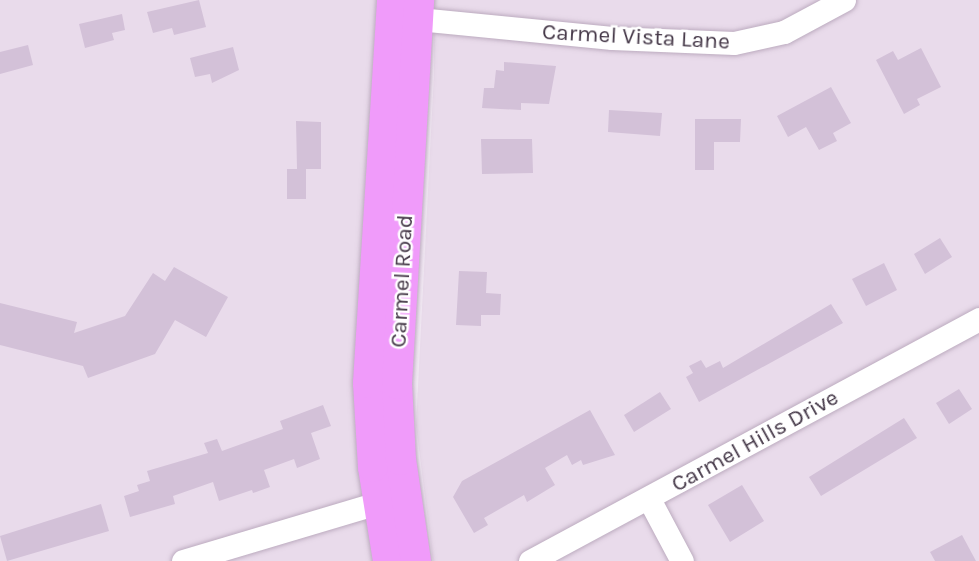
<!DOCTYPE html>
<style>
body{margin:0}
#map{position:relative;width:979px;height:561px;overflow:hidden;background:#f2e9f4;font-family:Karla,sans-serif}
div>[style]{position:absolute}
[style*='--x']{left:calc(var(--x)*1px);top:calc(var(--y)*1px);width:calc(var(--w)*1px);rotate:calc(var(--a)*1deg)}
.residential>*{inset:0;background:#e9dbeb}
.building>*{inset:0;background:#d3c1d8}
.roads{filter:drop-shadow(0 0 2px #bcabbf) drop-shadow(0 0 2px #bcabbf)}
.minor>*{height:23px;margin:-11.5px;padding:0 11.5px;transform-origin:11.5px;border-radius:11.5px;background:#fff}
.major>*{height:30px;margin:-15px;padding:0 15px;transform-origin:15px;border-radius:15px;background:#f09bfa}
span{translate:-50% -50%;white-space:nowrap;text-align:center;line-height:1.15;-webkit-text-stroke:5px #fff;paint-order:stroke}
.street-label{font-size:23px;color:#443747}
</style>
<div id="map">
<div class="residential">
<div style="clip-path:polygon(0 0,379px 0,375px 561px,0 561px)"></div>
<div style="clip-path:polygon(434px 0,979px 0,979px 561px,433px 561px,416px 425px,434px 74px)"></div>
</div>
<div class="building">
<div style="clip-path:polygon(199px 0,206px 27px,174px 35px,172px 28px,153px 33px,147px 12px)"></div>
<div style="clip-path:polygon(122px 14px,125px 30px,112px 33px,114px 40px,85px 48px,79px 24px)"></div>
<div style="clip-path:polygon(28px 45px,33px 65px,0 74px,0 52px)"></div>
<div style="clip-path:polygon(233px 47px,239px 70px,212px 83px,210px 74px,195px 77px,190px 58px)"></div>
<div style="clip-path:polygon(921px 48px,941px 87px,917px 99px,920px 105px,904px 114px,876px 60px,893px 51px,898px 60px)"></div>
<div style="clip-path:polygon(504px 62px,556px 66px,549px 104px,521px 103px,521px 110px,482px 108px,484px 88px,494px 88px,496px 70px,504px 71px)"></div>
<div style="clip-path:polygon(831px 87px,851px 123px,833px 133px,837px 141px,819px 150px,806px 127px,788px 137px,777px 116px)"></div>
<div style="clip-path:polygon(609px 110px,662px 113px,660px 136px,608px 132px)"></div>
<div style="clip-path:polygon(695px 119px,741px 119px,740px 142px,714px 142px,714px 170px,695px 170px)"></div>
<div style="clip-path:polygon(296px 121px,321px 122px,321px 169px,306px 169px,306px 199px,287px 199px,287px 169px,297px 169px)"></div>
<div style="clip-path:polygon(481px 139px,532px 139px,533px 173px,482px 174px)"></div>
<div style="clip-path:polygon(940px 238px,952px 257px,925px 274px,914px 254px)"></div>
<div style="clip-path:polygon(884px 263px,897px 290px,866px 306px,852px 279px)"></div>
<div style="clip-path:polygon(174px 267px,228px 297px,206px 337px,175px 320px,155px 354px,88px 378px,83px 366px,0 345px,0 303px,77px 322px,74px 333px,125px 316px,153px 273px,165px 281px)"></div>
<div style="clip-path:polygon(459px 271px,487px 272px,486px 293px,501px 294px,500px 315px,481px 315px,481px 326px,456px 325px)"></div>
<div style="clip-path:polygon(831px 304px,843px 323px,699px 402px,686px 377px,693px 373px,689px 366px,701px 360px,706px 368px,720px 361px,723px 368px)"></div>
<div style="clip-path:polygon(959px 389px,972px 409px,949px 424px,936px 403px)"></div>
<div style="clip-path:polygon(660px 392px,671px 409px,634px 432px,624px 415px)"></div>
<div style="clip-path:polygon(323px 405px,331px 426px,311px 433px,320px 459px,297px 468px,294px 459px,264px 470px,270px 487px,253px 493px,252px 490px,219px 501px,213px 482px,173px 496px,175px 504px,130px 517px,124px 496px,139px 491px,137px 485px,150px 481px,147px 471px,208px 453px,204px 443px,217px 439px,222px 451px,283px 429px,280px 421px)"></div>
<div style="clip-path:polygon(590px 410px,615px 455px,583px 465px,581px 460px,572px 465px,567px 455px,545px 468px,555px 485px,527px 502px,524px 495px,484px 518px,488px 525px,474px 533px,453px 497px,462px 481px)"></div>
<div style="clip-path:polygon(904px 418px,917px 438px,821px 496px,809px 477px)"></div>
<div style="clip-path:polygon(742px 485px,764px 521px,730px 542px,708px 505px)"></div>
<div style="clip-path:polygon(101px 504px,109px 531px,7px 561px,0 536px)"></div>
<div style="clip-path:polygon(962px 535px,976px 561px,935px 561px,930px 552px)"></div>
</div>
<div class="roads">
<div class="minor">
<div style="--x:418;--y:19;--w:195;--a:5.6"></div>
<div style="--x:612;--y:38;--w:122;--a:2.3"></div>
<div style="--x:734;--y:43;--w:51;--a:-12.4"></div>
<div style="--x:784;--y:32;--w:68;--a:-28.1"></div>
<div style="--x:649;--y:499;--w:70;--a:62"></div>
<div style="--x:183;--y:561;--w:203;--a:-16.6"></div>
<div style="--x:530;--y:561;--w:510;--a:-28.32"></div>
</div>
<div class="major">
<div style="--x:388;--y:561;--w:95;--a:-99.1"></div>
<div style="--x:373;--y:467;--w:84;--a:-93.4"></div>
<div style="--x:368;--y:383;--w:384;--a:-86.4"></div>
<div style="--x:416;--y:561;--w:102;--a:-98.4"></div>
<div style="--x:401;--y:460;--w:76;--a:-93"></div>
<div style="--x:397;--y:384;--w:385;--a:-86.7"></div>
</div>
</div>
<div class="street-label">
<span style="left:636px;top:37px;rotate:3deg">Carmel Vista Lane</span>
<span style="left:402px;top:281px;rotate:-87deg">Carmel Road</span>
<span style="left:755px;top:441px;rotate:-29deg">Carmel Hills Drive</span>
</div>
</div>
